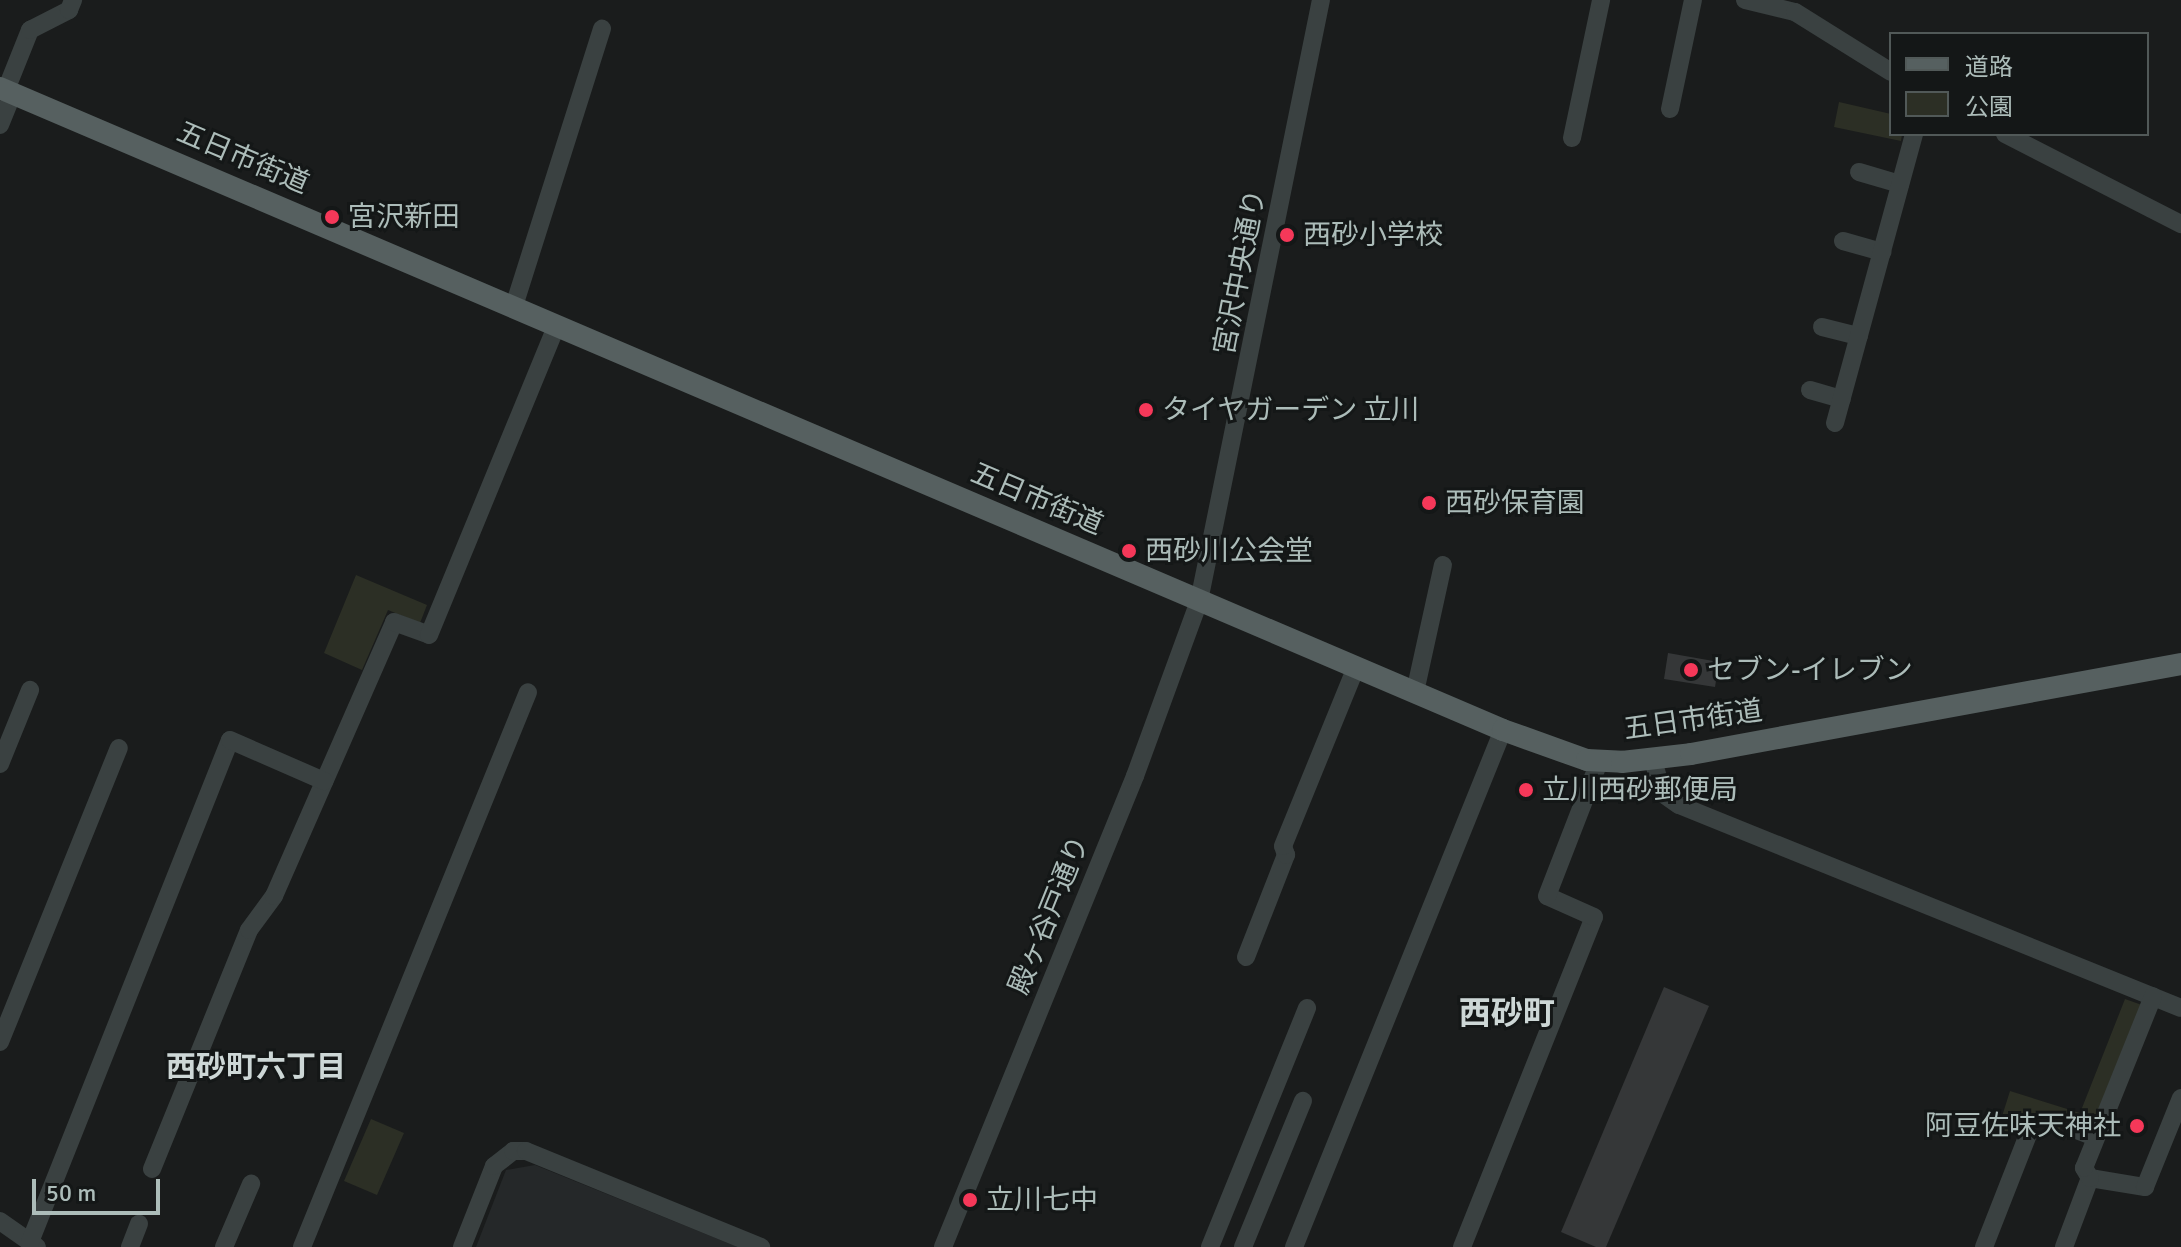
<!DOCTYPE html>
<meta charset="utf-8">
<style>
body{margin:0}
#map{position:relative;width:2181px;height:1247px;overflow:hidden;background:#1a1c1c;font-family:Signika,"Noto Sans JP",sans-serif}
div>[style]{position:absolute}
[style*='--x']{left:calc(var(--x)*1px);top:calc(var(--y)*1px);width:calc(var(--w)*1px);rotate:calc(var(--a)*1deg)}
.built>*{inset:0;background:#252829}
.green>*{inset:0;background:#2c2f25}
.building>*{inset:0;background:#353738}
.minor>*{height:18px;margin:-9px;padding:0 9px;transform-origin:9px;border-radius:9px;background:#3a4141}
.major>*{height:22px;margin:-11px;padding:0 11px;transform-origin:11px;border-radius:11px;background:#566060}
.dots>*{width:22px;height:22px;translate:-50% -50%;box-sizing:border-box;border:4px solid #141717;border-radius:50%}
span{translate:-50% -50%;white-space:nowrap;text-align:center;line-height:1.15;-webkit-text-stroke:6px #141717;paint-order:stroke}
.street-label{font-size:28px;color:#acbcb9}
.poi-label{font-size:28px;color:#acbcb9}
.left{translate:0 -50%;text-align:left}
.right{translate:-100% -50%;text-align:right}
.neighbourhood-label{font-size:30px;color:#cdd7d6;font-weight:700}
.quarter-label{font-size:32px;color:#cdd7d6;font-weight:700}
.legend{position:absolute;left:1889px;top:32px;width:260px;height:104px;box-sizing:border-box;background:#141717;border:2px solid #515958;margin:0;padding:10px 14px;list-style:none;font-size:24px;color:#acbcb9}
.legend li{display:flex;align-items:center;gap:16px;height:40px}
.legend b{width:40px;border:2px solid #515958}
.scale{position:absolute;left:32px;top:1179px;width:128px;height:36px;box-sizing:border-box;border:4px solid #acbcb9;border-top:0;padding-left:10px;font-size:24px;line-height:28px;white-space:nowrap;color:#acbcb9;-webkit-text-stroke:6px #141717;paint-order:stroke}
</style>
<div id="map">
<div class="built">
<div style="clip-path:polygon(535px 1165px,738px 1247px,476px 1247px,506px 1170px)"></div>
</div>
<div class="green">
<div style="clip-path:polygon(1839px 102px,1891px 114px,1891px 134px,1902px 134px,1901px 141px,1834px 127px)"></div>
<div style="clip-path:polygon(356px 575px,427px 605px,420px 623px,388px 610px,362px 670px,324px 653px)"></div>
<div style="clip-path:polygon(2125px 999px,2142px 1005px,2094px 1126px,2064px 1118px,2059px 1131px,2024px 1120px,2019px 1136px,1998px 1129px,2010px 1091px,2080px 1113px)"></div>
<div style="clip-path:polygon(371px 1119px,404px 1133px,377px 1195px,344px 1181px)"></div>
</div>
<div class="building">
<div style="clip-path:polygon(1668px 653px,1719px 662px,1715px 687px,1664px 679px)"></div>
<div style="clip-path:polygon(1664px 987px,1709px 1006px,1606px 1247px,1596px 1247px,1561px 1232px)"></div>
</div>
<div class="minor">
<div style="--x:1745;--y:0;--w:51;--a:13.5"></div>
<div style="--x:1795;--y:12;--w:113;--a:32"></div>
<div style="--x:6;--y:90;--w:65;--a:-68.2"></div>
<div style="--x:30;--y:30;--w:44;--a:-27.1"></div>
<div style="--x:69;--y:10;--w:11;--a:-68"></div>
<div style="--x:1670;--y:109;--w:111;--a:-78.1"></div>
<div style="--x:0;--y:125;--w:35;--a:-68"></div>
<div style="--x:2005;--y:134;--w:198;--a:27.1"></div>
<div style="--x:1572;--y:138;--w:141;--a:-78.1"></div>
<div style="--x:1859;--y:172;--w:43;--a:16.3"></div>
<div style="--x:1843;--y:241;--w:41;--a:15.8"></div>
<div style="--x:514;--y:306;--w:291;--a:-72.4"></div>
<div style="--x:1822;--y:327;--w:38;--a:14"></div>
<div style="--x:1810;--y:390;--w:33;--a:16"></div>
<div style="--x:1835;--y:423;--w:300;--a:-74.7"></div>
<div style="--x:1415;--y:692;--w:130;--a:-77.6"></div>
<div style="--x:1653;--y:760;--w:35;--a:74"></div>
<div style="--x:1663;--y:794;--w:19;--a:35"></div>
<div style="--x:1679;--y:805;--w:541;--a:22.02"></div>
<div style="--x:0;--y:764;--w:80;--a:-67.9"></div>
<div style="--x:1246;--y:957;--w:110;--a:-68.6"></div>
<div style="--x:1286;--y:855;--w:9;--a:-108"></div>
<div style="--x:1283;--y:846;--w:193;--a:-67.8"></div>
<div style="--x:0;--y:1042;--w:317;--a:-68"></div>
<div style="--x:2074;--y:1129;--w:22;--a:21"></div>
<div style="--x:152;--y:1169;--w:258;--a:-67.9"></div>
<div style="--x:249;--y:930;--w:42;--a:-53.7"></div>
<div style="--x:274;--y:896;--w:299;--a:-66.3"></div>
<div style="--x:394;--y:622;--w:37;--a:20"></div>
<div style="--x:429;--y:635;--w:335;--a:-67.6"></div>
<div style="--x:2090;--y:1178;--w:56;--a:9.3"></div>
<div style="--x:2145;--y:1187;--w:96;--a:-68"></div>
<div style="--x:0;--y:1221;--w:45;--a:35.1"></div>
<div style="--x:30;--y:1242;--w:540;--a:-68.28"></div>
<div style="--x:230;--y:740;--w:103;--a:23.6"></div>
<div style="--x:130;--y:1247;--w:25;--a:-69"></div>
<div style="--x:224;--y:1247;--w:69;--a:-66.8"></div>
<div style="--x:302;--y:1247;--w:599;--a:-67.84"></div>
<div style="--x:462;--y:1247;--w:87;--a:-68.4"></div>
<div style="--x:494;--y:1166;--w:24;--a:-38"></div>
<div style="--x:513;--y:1151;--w:13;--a:0"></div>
<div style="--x:526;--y:1151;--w:254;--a:22.2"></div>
<div style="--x:943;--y:1247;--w:509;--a:-67.82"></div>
<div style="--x:1135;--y:776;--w:186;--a:-69.9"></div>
<div style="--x:1199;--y:601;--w:613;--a:-78.53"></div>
<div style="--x:1210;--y:1247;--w:258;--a:-67.9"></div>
<div style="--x:1243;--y:1247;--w:158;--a:-67.7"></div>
<div style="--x:1294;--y:1247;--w:558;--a:-67.99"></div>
<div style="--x:1462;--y:1247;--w:355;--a:-68.2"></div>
<div style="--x:1594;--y:917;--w:51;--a:-155.9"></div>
<div style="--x:1547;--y:896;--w:144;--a:-68.8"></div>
<div style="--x:1984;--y:1247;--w:120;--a:-68.6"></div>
<div style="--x:2064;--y:1247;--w:74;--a:-69.4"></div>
<div style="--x:2090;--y:1178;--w:12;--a:-121"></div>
<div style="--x:2084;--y:1168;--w:185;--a:-68.1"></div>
</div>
<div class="major">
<div style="--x:0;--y:88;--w:1634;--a:23.13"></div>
<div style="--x:1503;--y:730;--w:89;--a:19.7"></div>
<div style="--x:1587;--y:760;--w:35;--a:3"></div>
<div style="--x:1622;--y:762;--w:69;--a:-6.6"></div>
<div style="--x:1691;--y:754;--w:498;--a:-10.4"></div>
</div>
<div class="dots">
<div style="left:332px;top:217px;background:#f53859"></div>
<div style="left:1287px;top:235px;background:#f53859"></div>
<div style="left:1146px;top:410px;background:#f53859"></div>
<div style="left:1429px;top:503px;background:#f53859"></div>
<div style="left:1129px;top:551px;background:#f53859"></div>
<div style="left:1691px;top:670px;background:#f53859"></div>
<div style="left:1526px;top:790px;background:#f53859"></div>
<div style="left:2137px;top:1126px;background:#f53859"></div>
<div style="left:970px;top:1200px;background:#f53859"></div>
</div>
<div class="street-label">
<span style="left:243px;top:158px;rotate:23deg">五日市街道</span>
<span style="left:1240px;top:272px;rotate:-79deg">宮沢中央通り</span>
<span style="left:1037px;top:499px;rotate:23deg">五日市街道</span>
<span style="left:1693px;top:720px;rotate:-8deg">五日市街道</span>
<span style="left:1049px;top:915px;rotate:-68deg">殿ヶ谷戸通り</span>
</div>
<div class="poi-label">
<span class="left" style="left:348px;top:217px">宮沢新田</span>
<span class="left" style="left:1303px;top:235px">西砂小学校</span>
<span class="left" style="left:1162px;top:410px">タイヤガーデン 立川</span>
<span class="left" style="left:1445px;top:503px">西砂保育園</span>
<span class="left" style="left:1145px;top:551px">西砂川公会堂</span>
<span class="left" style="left:1707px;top:670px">セブン-イレブン</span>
<span class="left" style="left:1542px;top:790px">立川西砂郵便局</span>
<span class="right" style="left:2121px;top:1126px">阿豆佐味天神社</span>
<span class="left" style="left:986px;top:1200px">立川七中</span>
</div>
<div class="neighbourhood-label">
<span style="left:256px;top:1068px">西砂町六丁目</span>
</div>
<div class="quarter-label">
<span style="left:1507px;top:1014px">西砂町</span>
</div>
<ul class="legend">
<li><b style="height:10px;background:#566060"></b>道路</li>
<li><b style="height:22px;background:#2c2f25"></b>公園</li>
</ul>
<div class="scale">50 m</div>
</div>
